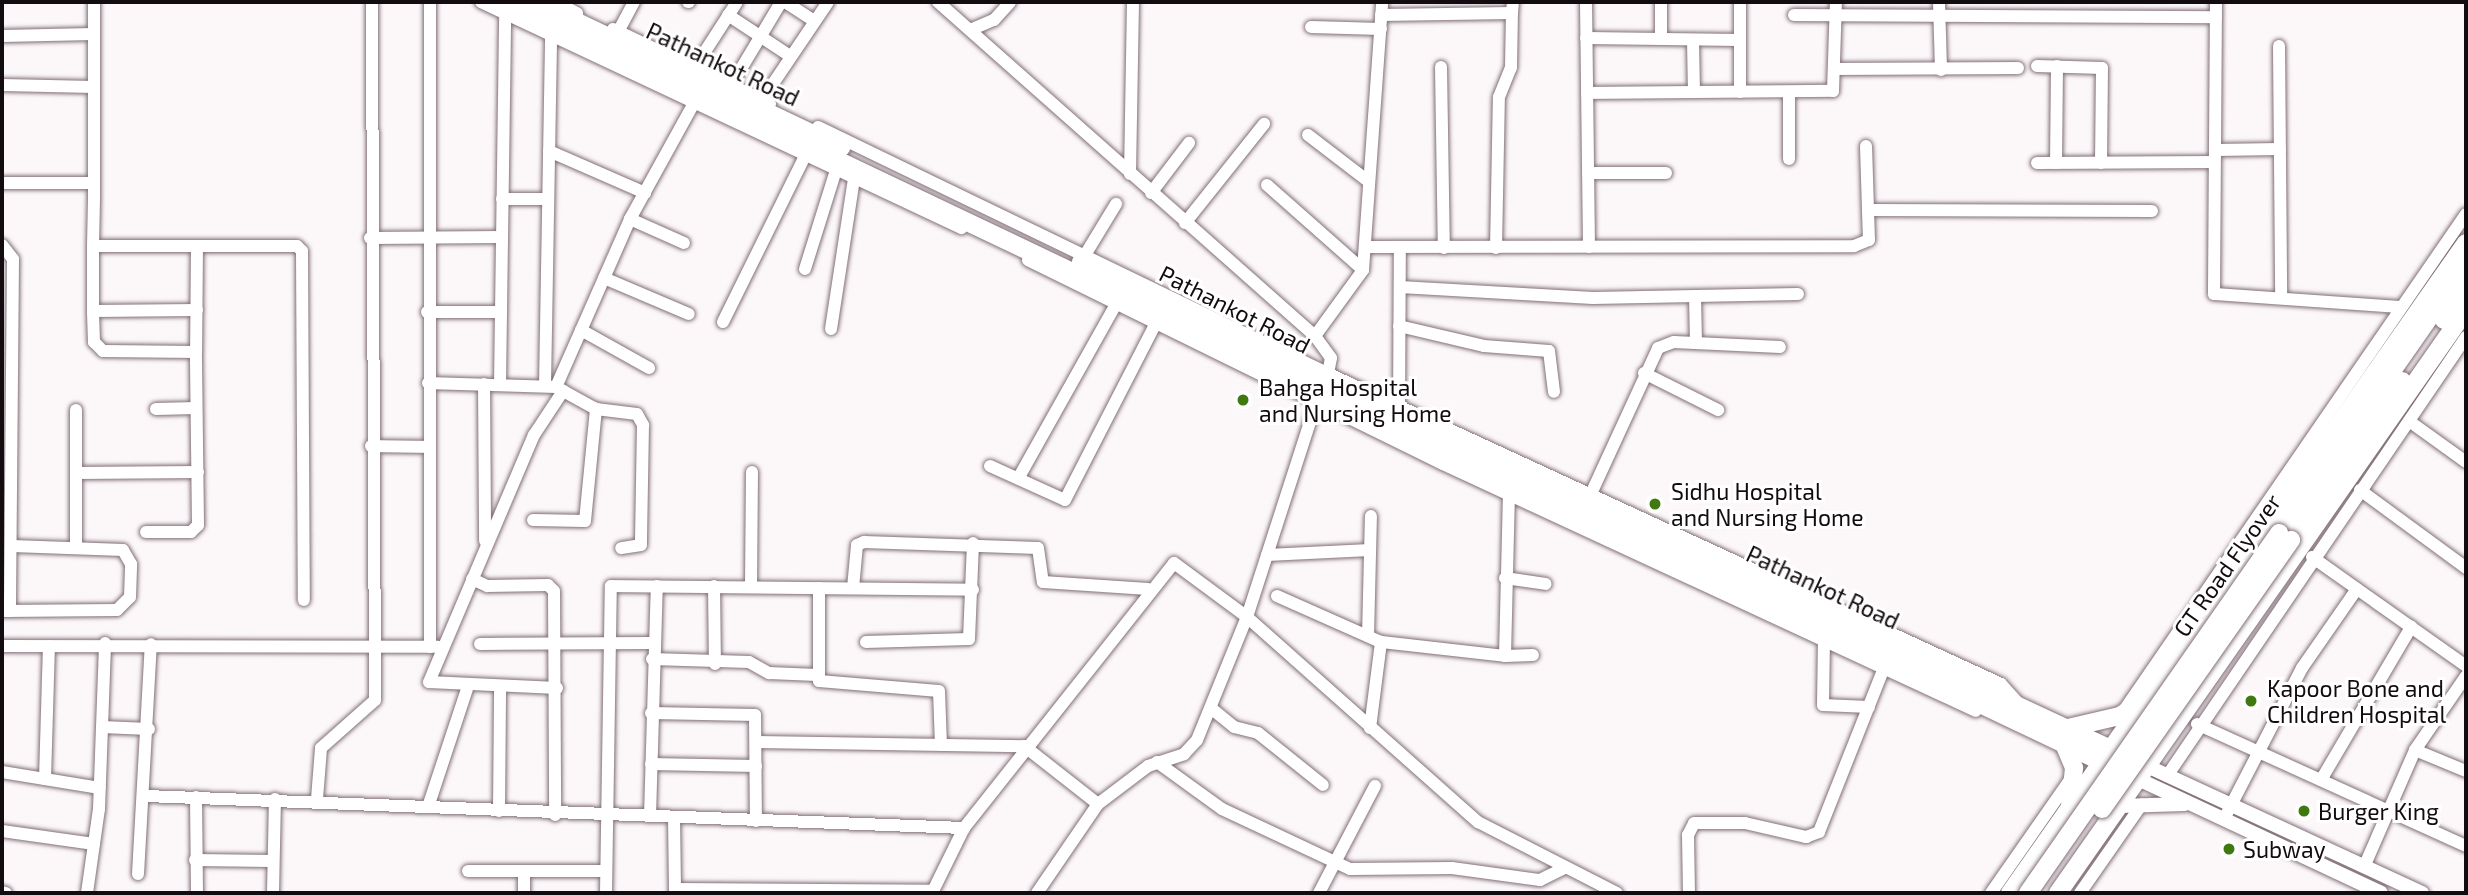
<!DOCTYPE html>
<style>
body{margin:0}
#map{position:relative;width:2468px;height:895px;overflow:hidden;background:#fcf8fa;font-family:"Exo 2",sans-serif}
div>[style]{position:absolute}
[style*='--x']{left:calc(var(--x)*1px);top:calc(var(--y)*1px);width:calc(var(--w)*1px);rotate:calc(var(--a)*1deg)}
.roads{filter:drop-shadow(0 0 2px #816e78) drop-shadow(0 0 2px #816e78)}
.minor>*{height:12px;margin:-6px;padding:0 6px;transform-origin:6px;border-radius:6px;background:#fff}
.major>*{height:14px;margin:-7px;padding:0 7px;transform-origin:7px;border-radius:7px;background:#fff}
.highway>*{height:18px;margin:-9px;padding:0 9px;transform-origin:9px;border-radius:9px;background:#fff}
.bridges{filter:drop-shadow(0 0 2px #816e78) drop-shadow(0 0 2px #816e78)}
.highway-bridge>*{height:18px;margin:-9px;padding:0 9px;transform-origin:9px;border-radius:9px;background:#fff}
.dots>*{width:19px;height:19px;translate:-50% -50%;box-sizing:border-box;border:4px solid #fff;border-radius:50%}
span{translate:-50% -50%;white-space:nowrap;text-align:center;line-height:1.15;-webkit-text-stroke:6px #fff;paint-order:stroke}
.street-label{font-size:23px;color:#120b0f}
.poi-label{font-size:23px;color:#120b0f}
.left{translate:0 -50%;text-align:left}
.frame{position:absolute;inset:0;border:4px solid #120b0f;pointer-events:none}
</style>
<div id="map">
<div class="roads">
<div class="minor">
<div style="--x:430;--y:2;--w:645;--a:90"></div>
<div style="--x:481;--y:2;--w:531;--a:25.21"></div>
<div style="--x:556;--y:2;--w:24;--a:28"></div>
<div style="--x:688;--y:2;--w:1;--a:0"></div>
<div style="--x:785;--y:2;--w:35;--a:33"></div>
<div style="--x:938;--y:2;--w:504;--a:41.54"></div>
<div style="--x:1315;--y:336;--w:27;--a:54"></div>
<div style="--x:1331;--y:358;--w:20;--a:101"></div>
<div style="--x:1586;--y:2;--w:245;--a:89.3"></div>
<div style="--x:1661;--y:2;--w:37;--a:90"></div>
<div style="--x:1939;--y:2;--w:68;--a:88.3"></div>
<div style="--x:2216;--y:2;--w:292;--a:90.4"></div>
<div style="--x:2214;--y:294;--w:187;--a:4"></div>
<div style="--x:728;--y:15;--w:74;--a:33.5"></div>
<div style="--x:1381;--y:15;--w:131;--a:-0.9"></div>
<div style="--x:1512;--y:13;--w:11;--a:-85"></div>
<div style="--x:1794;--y:15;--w:422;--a:0.3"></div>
<div style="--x:1311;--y:27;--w:70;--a:1.6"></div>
<div style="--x:613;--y:29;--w:174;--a:25.5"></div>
<div style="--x:970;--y:30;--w:26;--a:-23"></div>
<div style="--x:994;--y:20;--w:24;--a:-48"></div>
<div style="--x:618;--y:32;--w:34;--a:-62"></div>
<div style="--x:2;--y:36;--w:91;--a:-1.3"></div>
<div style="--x:1586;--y:38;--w:154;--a:0.7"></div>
<div style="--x:1693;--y:41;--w:51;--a:88.9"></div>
<div style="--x:2279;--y:46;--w:252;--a:89.5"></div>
<div style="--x:2037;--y:66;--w:65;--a:1.8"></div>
<div style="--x:2102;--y:68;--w:95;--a:90.6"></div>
<div style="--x:695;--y:67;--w:77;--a:-57.1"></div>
<div style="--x:1441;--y:67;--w:181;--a:89.1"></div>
<div style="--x:1837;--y:69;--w:181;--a:-0.3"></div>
<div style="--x:732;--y:84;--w:96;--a:-59.1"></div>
<div style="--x:2;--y:85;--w:92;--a:1.2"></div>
<div style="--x:1740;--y:92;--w:90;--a:-90"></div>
<div style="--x:1789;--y:92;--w:67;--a:90"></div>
<div style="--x:1587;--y:93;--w:246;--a:-0.5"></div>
<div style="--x:1833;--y:91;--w:89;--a:-88.1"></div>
<div style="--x:762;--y:100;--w:118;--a:-56"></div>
<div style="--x:818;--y:127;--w:568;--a:25.8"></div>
<div style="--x:1329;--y:374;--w:740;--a:24.76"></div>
<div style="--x:2001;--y:684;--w:28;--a:48"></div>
<div style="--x:1308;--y:135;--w:76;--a:37.5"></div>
<div style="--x:1866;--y:146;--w:64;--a:88.2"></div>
<div style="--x:2215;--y:150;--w:65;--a:-0.9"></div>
<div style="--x:549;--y:151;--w:105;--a:23.6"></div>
<div style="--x:2037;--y:163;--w:177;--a:-0.3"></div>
<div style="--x:2056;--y:163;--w:97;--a:-89.4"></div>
<div style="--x:1588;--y:173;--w:78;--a:0"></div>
<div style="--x:1130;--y:174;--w:172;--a:-89"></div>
<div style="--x:2;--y:183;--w:92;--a:0"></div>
<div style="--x:1267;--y:185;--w:128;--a:41.5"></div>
<div style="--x:1151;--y:193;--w:63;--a:-52.8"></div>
<div style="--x:502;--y:199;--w:46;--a:0"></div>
<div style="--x:630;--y:219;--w:59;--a:24"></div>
<div style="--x:1185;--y:223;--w:127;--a:-51.4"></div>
<div style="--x:370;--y:238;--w:132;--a:-0.4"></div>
<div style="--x:2;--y:245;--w:18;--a:52"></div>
<div style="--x:13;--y:259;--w:352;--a:90.5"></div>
<div style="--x:93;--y:246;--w:104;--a:0"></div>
<div style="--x:197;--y:246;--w:106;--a:90.5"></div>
<div style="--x:196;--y:352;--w:93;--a:-179.4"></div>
<div style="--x:103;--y:351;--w:13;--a:-135"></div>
<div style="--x:94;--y:342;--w:31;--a:-92"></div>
<div style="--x:93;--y:311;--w:65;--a:-90"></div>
<div style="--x:93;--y:246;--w:49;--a:-88.8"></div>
<div style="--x:94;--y:197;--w:195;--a:-90"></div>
<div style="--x:197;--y:246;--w:100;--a:0"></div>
<div style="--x:297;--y:246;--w:7;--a:45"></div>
<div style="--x:302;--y:251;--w:349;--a:89.7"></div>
<div style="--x:1365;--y:247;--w:489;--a:-0.1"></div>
<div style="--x:1854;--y:246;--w:16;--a:-22"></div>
<div style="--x:1869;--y:240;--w:30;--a:-92"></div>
<div style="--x:1868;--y:210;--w:284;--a:0.2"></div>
<div style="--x:1496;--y:248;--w:151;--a:-88.9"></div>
<div style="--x:1499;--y:97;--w:31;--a:-68"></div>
<div style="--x:1511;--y:68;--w:55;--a:-89"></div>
<div style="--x:1085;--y:255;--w:60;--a:-58.7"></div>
<div style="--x:1028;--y:260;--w:462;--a:26.2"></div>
<div style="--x:1443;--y:464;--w:587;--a:24.86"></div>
<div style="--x:805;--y:269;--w:104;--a:-72.6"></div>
<div style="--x:604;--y:278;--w:92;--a:23"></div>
<div style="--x:1400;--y:287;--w:193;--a:3.3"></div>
<div style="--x:1593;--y:298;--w:205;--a:-1.1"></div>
<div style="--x:1695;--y:296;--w:47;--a:88.8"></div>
<div style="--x:93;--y:311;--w:104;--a:-0.6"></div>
<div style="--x:427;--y:312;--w:74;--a:0"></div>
<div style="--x:723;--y:322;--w:185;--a:-63.7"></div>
<div style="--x:1399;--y:326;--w:87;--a:13.2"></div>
<div style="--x:1484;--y:346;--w:65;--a:4.4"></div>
<div style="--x:1549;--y:351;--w:41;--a:83"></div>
<div style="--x:831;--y:329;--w:152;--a:-81.3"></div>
<div style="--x:581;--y:330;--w:78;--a:29.2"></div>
<div style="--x:1315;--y:336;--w:82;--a:-54"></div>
<div style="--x:1363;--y:270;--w:269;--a:-85.9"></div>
<div style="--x:1644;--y:373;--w:83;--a:26.6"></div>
<div style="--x:428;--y:383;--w:128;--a:1.8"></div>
<div style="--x:556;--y:387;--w:46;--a:28.8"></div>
<div style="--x:596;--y:409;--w:41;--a:7"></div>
<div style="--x:637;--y:414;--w:13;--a:61"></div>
<div style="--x:643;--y:425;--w:120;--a:91"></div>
<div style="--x:641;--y:545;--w:20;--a:171"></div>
<div style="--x:484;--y:384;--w:157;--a:89.6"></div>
<div style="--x:500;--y:384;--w:371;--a:-89.2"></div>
<div style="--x:545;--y:386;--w:351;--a:-89"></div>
<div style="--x:556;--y:387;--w:184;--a:-66.2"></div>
<div style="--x:630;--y:219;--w:132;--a:-61.1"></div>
<div style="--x:156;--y:409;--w:40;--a:-1.4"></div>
<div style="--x:76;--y:410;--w:136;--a:90"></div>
<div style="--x:1399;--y:412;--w:165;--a:-89.7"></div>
<div style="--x:2409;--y:421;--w:70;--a:35.7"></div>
<div style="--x:371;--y:446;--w:57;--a:1"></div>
<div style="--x:990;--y:466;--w:82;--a:24.4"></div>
<div style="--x:1065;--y:500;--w:199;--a:-62.8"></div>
<div style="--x:76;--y:473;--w:122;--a:-0.5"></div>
<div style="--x:1019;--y:477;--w:198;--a:-60.7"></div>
<div style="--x:2360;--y:490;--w:132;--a:36.3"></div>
<div style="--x:1590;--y:496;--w:163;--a:-65.3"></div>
<div style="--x:1658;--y:348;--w:17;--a:-21"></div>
<div style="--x:1674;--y:342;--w:106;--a:2.7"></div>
<div style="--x:533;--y:520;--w:52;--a:1.1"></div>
<div style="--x:585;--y:521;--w:113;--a:-84.4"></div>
<div style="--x:146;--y:532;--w:45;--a:0"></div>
<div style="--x:191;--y:532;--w:10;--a:-45"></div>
<div style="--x:198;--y:525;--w:173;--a:-90.7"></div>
<div style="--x:1267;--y:555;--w:103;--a:-2.8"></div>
<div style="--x:2312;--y:557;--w:189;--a:35.3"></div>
<div style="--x:1505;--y:578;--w:41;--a:8.3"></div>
<div style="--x:472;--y:579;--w:17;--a:25"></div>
<div style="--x:487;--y:586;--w:61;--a:-0.9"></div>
<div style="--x:548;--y:585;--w:8;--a:45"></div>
<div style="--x:554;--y:591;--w:224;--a:89.7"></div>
<div style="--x:714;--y:586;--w:78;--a:89.3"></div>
<div style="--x:751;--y:586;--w:114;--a:-89.5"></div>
<div style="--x:819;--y:588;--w:93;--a:90"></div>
<div style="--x:819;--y:681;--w:120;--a:4.8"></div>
<div style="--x:939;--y:691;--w:54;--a:87.9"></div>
<div style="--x:853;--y:588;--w:43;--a:-84.7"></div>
<div style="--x:857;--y:545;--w:8;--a:-23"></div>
<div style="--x:864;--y:542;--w:174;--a:2"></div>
<div style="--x:1038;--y:548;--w:34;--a:82"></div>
<div style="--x:1043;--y:582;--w:105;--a:3.8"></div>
<div style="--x:1277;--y:596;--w:114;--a:23.9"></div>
<div style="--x:1381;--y:642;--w:125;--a:6.4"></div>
<div style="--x:1505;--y:656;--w:162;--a:-88.6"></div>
<div style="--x:2;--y:611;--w:115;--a:-0.5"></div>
<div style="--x:117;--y:610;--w:18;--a:-45"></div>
<div style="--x:130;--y:597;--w:33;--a:-88"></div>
<div style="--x:131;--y:564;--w:16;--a:-120"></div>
<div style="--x:123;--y:550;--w:111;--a:-177.9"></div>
<div style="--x:1368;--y:636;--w:120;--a:-88.6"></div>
<div style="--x:1824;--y:640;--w:65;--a:90.9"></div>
<div style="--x:1823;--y:705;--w:46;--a:2.5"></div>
<div style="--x:866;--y:642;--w:103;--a:-1.7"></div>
<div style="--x:969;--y:639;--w:96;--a:-87.6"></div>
<div style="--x:480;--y:644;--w:172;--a:-0.3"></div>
<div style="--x:2;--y:646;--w:436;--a:0.1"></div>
<div style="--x:1505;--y:656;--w:28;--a:-2"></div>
<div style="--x:652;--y:659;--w:97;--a:1.8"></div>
<div style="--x:749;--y:662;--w:23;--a:29"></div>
<div style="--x:769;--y:673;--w:48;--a:2.4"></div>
<div style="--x:557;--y:688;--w:128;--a:-177.3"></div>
<div style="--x:429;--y:682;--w:268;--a:-67"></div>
<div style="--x:534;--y:435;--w:53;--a:-56.6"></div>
<div style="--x:1212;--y:709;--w:28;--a:39"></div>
<div style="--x:1234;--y:727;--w:25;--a:14"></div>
<div style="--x:1258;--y:733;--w:83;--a:38.7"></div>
<div style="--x:2125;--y:709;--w:601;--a:-55.44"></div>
<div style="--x:651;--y:713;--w:104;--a:1.1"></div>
<div style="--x:755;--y:715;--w:106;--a:89.5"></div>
<div style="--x:2197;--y:724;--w:295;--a:24.4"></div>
<div style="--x:102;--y:727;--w:47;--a:2.4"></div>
<div style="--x:1370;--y:728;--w:87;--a:-82.7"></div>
<div style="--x:757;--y:742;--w:267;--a:0.9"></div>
<div style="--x:1024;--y:746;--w:94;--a:38.1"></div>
<div style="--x:2415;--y:750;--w:55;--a:22.4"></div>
<div style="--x:1157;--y:762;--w:80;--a:35.9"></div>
<div style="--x:1222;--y:809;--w:141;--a:25.1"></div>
<div style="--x:1350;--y:869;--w:102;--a:-0.6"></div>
<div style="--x:1452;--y:868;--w:89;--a:7.8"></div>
<div style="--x:1540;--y:880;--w:28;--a:-26"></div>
<div style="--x:651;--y:764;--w:105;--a:1.1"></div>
<div style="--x:2;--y:772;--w:99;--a:9.3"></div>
<div style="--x:2167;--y:776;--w:531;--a:-55.74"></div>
<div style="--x:45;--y:779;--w:133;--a:-88.3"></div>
<div style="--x:2321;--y:780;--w:178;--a:-59.5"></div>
<div style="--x:146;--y:796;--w:819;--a:2.24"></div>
<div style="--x:196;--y:797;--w:96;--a:89.4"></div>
<div style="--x:317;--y:799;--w:51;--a:-85.5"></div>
<div style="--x:321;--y:748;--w:72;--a:-41.6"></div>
<div style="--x:375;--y:700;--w:698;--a:-90.25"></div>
<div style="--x:428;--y:807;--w:127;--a:-71.7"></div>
<div style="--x:499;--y:811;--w:124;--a:-89.5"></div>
<div style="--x:650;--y:816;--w:230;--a:-88.3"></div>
<div style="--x:674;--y:817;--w:76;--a:89.2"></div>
<div style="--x:2224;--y:819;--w:170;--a:-62.7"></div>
<div style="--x:2302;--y:668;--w:96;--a:-55.2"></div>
<div style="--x:2;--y:831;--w:93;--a:8"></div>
<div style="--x:195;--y:860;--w:77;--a:0.7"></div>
<div style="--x:2364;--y:867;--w:128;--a:-66.4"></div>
<div style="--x:2415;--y:750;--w:90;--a:-55.4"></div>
<div style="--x:468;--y:871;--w:138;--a:0"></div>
<div style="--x:138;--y:874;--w:230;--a:-86.8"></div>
<div style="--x:675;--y:889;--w:258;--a:0.4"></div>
<div style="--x:2;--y:892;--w:4;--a:14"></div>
<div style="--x:87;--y:893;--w:85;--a:-81.9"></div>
<div style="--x:99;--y:809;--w:166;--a:-87.9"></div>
<div style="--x:273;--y:893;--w:94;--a:-88.8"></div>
<div style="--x:524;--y:893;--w:22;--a:-90"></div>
<div style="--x:606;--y:893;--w:307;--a:-89.1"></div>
<div style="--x:611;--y:586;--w:362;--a:0.6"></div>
<div style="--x:932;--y:893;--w:72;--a:-63.8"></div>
<div style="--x:964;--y:828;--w:338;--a:-51.6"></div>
<div style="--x:1174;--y:563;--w:91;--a:36.5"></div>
<div style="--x:1247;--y:617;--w:309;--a:41.6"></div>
<div style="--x:1478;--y:822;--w:156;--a:27.1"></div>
<div style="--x:1037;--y:893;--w:108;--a:-55.6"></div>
<div style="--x:1098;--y:804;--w:63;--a:-37.2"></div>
<div style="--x:1148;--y:766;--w:38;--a:-18"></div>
<div style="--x:1184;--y:754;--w:19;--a:-47"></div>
<div style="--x:1197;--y:740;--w:133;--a:-67.9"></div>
<div style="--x:1247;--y:617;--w:234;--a:-72.1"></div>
<div style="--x:1319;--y:893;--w:121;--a:-62.4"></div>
<div style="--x:1689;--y:893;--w:58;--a:-91"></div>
<div style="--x:1688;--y:835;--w:13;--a:-63"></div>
<div style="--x:1694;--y:823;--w:51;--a:0"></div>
<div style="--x:1745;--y:823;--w:63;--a:12.9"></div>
<div style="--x:1806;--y:837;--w:14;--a:-21"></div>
<div style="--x:1819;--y:832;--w:176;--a:-68.4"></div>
<div style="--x:1991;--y:893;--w:141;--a:-55.1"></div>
<div style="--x:2080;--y:893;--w:108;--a:-55.1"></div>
</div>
<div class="major">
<div style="--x:2147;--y:766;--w:303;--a:24.8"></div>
<div style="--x:2138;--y:779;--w:268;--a:25.1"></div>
<div style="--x:2119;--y:806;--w:66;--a:-1.7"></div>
</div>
<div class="highway">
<div style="--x:505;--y:2;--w:1808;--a:25.45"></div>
<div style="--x:535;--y:2;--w:339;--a:25.4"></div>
<div style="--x:1081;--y:262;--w:272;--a:26.4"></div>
<div style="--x:1325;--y:383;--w:907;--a:24.98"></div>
<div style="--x:2444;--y:320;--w:38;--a:-55"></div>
<div style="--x:2279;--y:533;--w:327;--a:-55.1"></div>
<div style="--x:2291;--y:540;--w:194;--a:-55.1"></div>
<div style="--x:2068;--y:728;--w:53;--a:-13"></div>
<div style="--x:2120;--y:716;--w:27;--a:-34"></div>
<div style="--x:2064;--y:744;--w:26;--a:67"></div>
<div style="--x:2074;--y:768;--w:38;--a:96"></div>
<div style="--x:2010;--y:893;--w:794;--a:-54.95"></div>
<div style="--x:2058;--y:893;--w:712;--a:-55.01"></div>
</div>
</div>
<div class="bridges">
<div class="highway-bridge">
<div style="--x:2102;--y:809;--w:329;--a:-54.9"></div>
<div style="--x:2028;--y:893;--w:439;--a:-55.1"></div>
</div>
</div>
<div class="dots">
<div style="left:1243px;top:400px;background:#3f7910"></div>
<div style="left:1655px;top:504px;background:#3f7910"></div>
<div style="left:2251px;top:701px;background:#3f7910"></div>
<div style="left:2304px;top:811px;background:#3f7910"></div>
<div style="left:2229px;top:849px;background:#3f7910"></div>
</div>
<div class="street-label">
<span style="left:723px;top:64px;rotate:25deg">Pathankot Road</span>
<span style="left:1235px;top:309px;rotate:27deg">Pathankot Road</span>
<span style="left:2227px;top:565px;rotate:-55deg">GT Road Flyover</span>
<span style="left:1823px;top:587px;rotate:25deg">Pathankot Road</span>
</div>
<div class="poi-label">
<span class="left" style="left:1259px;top:400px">Bahga Hospital<br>and Nursing Home</span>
<span class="left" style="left:1671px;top:504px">Sidhu Hospital<br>and Nursing Home</span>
<span class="left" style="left:2267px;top:701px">Kapoor Bone and<br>Children Hospital</span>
<span class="left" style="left:2318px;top:811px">Burger King</span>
<span class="left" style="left:2243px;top:849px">Subway</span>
</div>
<div class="frame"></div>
</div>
